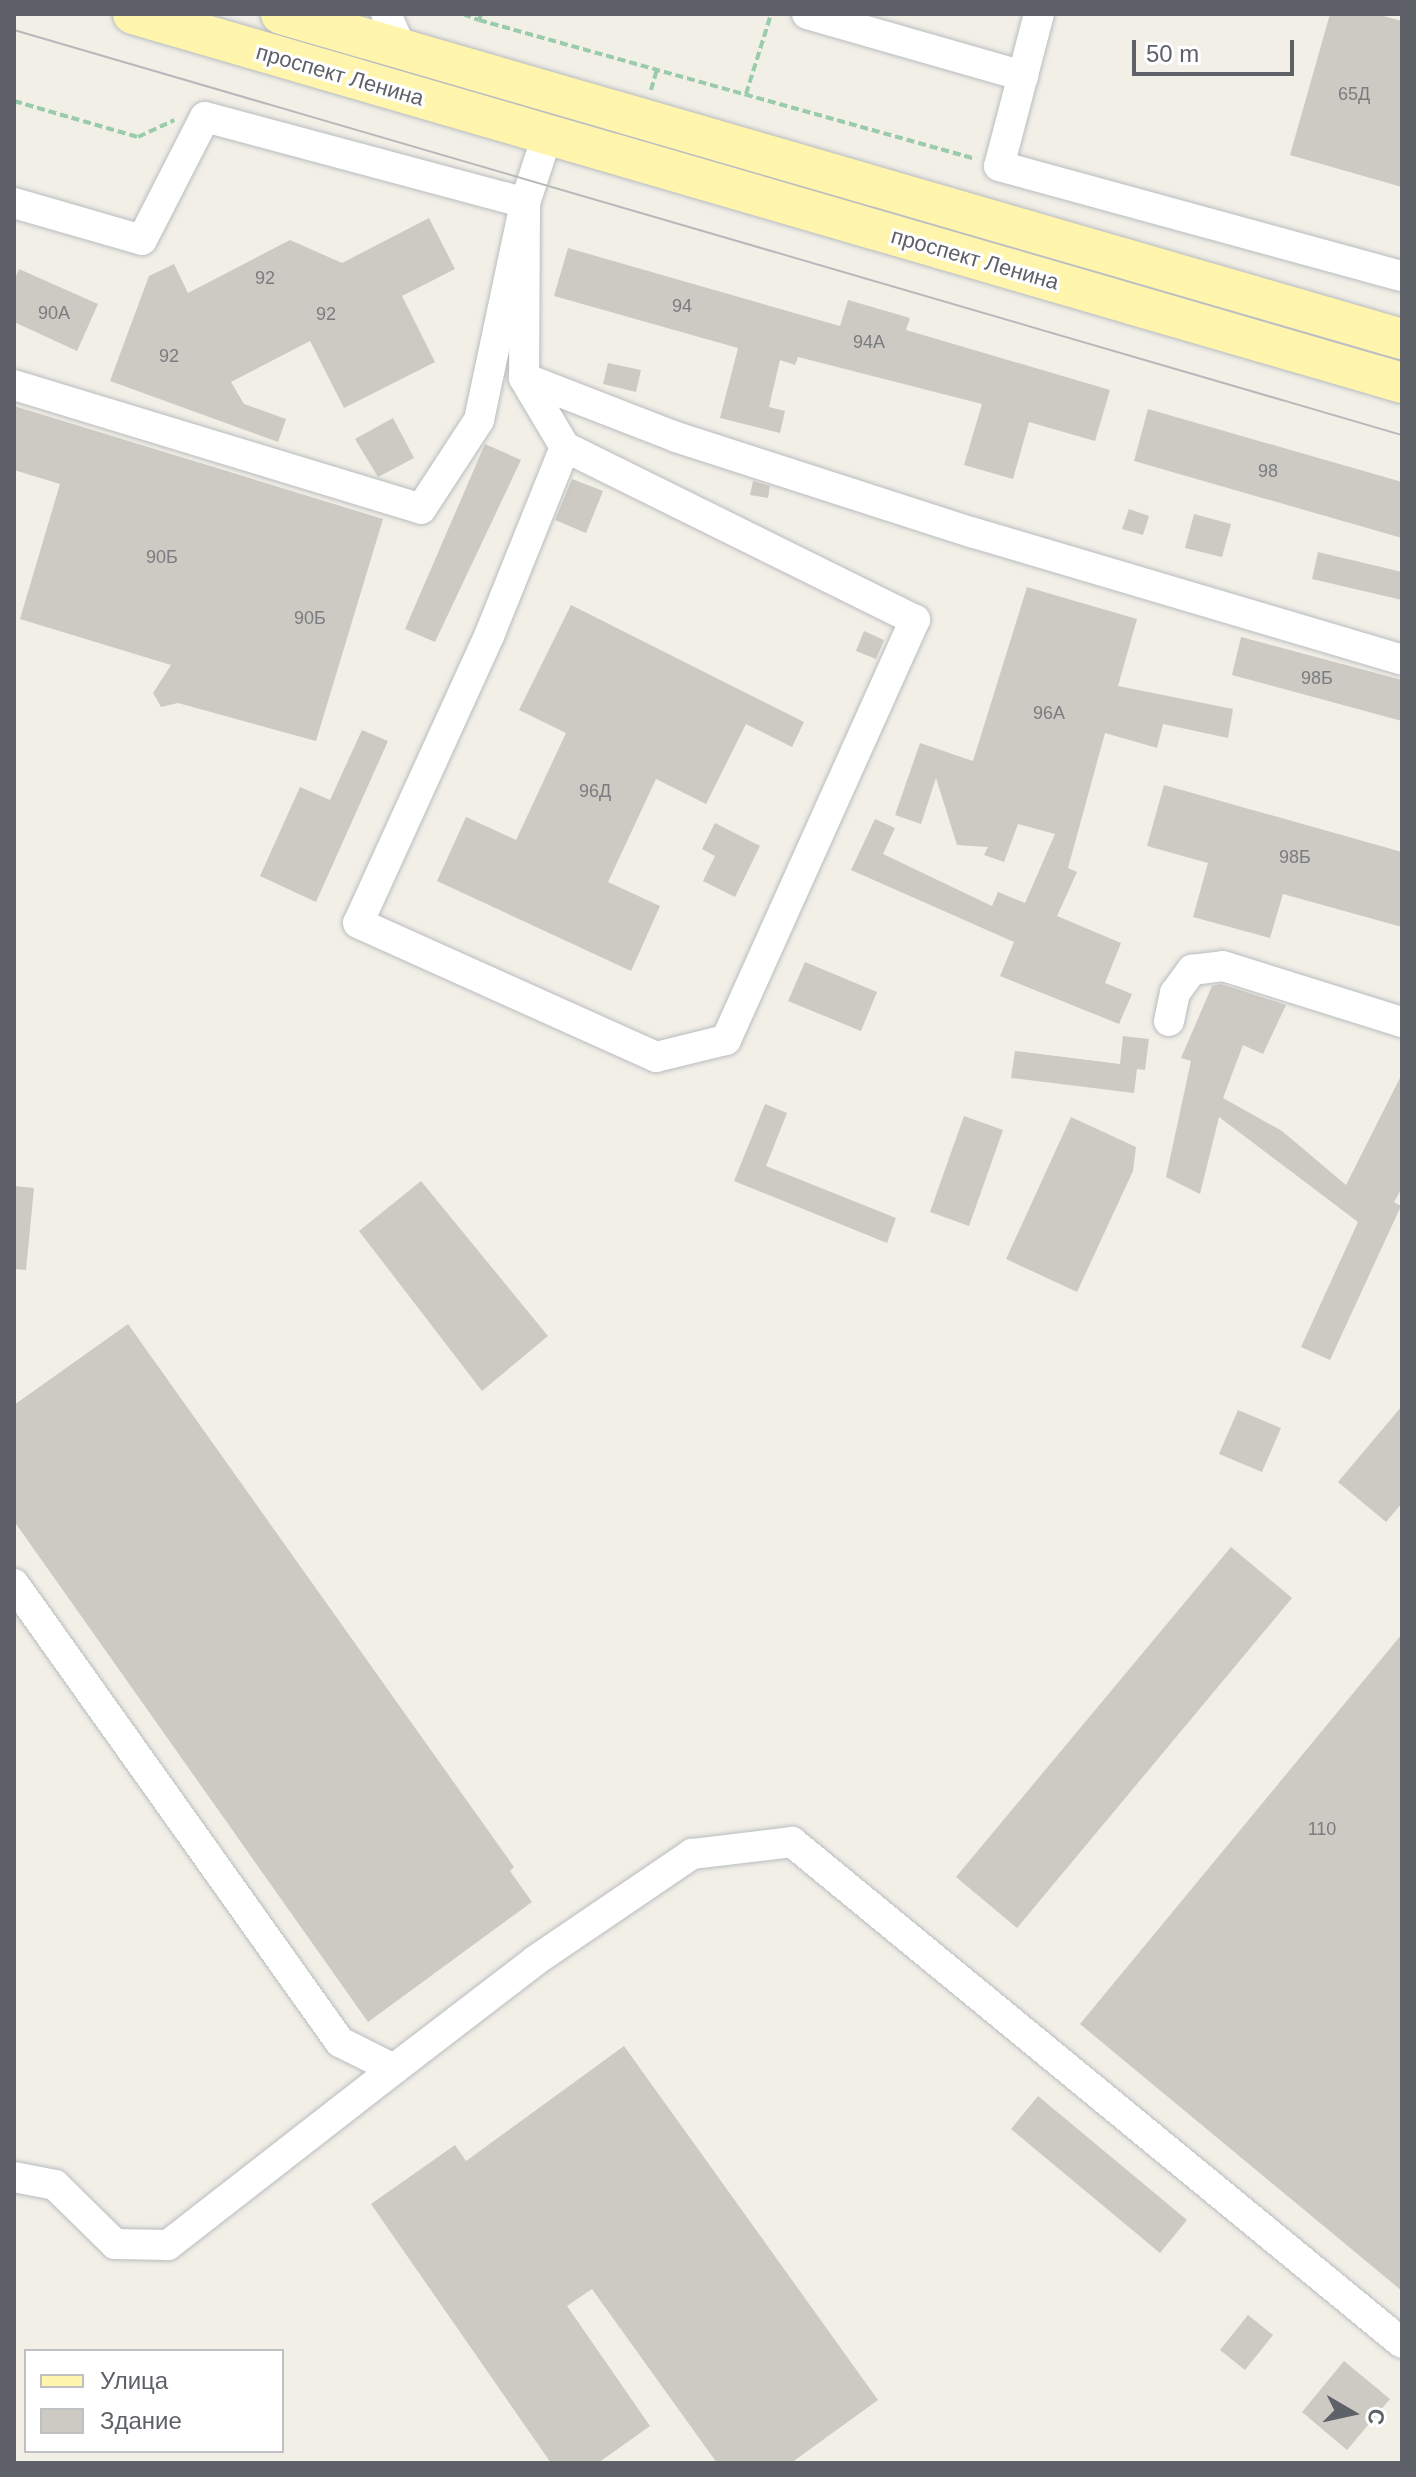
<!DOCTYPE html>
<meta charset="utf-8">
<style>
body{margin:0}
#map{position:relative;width:1416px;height:2477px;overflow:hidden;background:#f1efe6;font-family:Arial,sans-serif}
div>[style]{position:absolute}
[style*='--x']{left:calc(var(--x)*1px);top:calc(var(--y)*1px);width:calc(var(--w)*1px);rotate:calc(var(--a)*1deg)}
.building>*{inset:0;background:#cccac3}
.path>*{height:4px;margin-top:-2px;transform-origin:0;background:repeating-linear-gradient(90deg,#9acbaa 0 8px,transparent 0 12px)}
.roads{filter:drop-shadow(0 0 2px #b9bcc0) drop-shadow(0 0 2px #b9bcc0)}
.minor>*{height:30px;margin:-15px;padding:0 15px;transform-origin:15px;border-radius:15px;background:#fff}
.major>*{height:40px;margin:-20px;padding:0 20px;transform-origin:20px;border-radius:20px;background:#fff5ad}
.tram>*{height:2px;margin:-1px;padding:0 1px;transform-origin:1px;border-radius:1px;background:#b7b8b9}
span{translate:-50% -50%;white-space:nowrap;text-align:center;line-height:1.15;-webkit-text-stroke:6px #fff;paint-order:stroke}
.number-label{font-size:18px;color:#7a7c7f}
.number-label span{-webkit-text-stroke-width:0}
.street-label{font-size:22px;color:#5e6268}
.frame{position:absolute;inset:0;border:16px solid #5e6268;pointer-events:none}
.legend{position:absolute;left:24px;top:2349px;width:260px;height:104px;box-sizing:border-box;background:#fff;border:2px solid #bfc0c3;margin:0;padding:10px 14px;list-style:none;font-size:24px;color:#5e6268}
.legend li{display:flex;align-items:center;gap:16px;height:40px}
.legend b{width:40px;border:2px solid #bfc0c3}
.north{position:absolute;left:1312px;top:2373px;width:80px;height:80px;-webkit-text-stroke:6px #fff;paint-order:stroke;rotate:99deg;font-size:22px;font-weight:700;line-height:32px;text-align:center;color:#5e6268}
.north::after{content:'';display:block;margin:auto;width:28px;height:36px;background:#5e6268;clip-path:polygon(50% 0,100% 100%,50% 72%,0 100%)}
.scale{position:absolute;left:1132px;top:40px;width:162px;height:36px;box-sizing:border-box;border:4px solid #5e6268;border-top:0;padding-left:10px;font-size:24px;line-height:28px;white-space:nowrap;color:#5e6268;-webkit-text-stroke:6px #fff;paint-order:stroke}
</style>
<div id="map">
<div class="building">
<div style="clip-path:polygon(1330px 14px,1376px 14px,1402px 21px,1402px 187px,1290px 155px)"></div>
<div style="clip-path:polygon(429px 218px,455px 269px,402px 296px,435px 362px,344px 408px,310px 341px,231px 382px,244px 404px,286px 419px,278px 442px,110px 381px,149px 276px,174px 264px,188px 293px,290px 240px,342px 263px)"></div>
<div style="clip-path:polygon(568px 248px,840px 326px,848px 300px,910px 318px,906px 330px,1110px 390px,1095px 441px,1029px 422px,1013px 479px,964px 465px,982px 404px,798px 357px,795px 365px,780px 360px,769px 407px,785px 411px,780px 433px,720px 418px,738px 348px,554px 296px)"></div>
<div style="clip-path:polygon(19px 269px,98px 304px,77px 351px,14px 322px,14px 281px)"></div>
<div style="clip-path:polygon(608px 363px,641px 370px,636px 392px,603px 384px)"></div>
<div style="clip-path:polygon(14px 406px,383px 519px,316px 741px,178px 703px,161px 707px,153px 693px,171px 665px,20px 619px,60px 484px,14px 470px)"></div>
<div style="clip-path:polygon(1148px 409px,1402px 482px,1402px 538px,1134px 461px)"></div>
<div style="clip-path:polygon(393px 418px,414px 458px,378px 477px,355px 439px)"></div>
<div style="clip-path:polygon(485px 444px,521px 460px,435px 642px,405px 629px)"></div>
<div style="clip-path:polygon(572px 479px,603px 491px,586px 533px,555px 520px)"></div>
<div style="clip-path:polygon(753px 481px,770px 486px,768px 498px,750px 495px)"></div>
<div style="clip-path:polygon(1129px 509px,1149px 516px,1143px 535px,1122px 529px)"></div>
<div style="clip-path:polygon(1194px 514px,1231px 524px,1222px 557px,1185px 548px)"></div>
<div style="clip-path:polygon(1318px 552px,1402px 572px,1402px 600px,1312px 579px)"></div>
<div style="clip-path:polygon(1027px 587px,1137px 619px,1118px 686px,1233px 709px,1228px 738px,1163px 724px,1157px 748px,1105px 733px,1068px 868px,1077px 872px,1057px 916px,1121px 943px,1105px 983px,1132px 994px,1119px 1024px,1000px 976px,1014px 942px,851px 870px,875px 819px,895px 828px,883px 854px,992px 906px,998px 892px,1025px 903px,1055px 834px,1018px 824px,1004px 862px,984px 855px,988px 847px,957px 845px,936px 778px,921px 824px,895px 815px,920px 743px,973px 761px)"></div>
<div style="clip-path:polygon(571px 605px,804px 722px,792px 747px,746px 724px,706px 804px,656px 779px,608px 882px,660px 906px,631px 971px,437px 881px,466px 817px,516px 840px,566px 733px,519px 710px)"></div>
<div style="clip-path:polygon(864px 631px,884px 640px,876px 659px,856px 651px)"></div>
<div style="clip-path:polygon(1241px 637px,1402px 680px,1402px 721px,1232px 675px)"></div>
<div style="clip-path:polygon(362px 730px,388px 741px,316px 902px,260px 876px,300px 787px,330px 800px)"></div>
<div style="clip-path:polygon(1164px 785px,1402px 852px,1402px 927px,1283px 894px,1270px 938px,1193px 917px,1208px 863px,1147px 846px)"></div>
<div style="clip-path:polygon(715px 823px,760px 846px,735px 897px,703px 881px,715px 856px,702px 849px)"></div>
<div style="clip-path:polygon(805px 962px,877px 992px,861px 1031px,788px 1001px)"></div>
<div style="clip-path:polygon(1221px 984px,1286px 1005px,1263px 1054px,1243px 1045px,1223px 1098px,1282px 1131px,1346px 1185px,1402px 1074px,1402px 1188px,1394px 1202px,1401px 1206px,1330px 1360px,1301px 1347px,1358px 1222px,1219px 1117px,1200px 1194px,1166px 1177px,1191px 1061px,1181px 1058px,1212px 986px)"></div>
<div style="clip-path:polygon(1123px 1036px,1149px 1039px,1145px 1070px,1137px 1069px,1134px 1093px,1011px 1078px,1015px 1051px,1120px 1064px)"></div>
<div style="clip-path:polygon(765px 1104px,787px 1113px,766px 1166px,896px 1218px,887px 1243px,734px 1181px)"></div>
<div style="clip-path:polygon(964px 1116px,1003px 1130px,969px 1226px,930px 1212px)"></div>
<div style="clip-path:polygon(1071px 1117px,1136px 1147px,1133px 1171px,1077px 1292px,1006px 1259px)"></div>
<div style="clip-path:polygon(421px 1181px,548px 1336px,482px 1391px,359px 1231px)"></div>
<div style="clip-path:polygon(14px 1186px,34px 1188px,26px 1270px,14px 1269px)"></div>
<div style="clip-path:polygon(128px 1324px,514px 1867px,510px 1871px,532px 1902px,368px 2022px,14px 1521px,14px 1405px)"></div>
<div style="clip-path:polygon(1402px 1406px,1402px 1503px,1386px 1522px,1338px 1482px)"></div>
<div style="clip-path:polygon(1238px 1410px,1281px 1428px,1262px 1472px,1219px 1454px)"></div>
<div style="clip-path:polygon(1231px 1547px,1292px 1598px,1017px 1928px,956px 1877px)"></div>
<div style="clip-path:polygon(1402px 1634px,1402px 2291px,1080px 2024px)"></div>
<div style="clip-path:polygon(624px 2046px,878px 2400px,791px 2463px,717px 2463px,592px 2289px,567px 2306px,650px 2426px,598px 2463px,551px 2463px,371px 2204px,455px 2145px,466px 2161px)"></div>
<div style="clip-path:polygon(1038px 2096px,1187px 2220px,1160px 2253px,1011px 2129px)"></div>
<div style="clip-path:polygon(1248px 2315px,1273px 2335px,1245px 2370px,1220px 2350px)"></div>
<div style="clip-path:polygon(1344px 2361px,1390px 2399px,1347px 2450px,1302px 2412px)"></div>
</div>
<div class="path">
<div style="--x:463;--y:14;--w:17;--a:21"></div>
<div style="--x:481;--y:14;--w:6;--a:108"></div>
<div style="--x:479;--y:20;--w:516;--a:15.63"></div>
<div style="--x:651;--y:90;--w:22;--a:-74"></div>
<div style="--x:746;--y:94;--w:84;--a:-72.6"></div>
<div style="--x:14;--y:101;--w:129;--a:16.2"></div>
<div style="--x:138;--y:137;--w:40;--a:-25"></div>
</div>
<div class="roads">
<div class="minor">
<div style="--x:386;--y:14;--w:39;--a:66"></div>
<div style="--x:807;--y:14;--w:225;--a:16"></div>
<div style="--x:1039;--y:14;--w:157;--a:104.7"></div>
<div style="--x:999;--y:166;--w:418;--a:15.3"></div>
<div style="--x:14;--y:203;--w:133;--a:16.1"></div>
<div style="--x:142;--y:240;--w:138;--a:-62.9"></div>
<div style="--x:205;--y:117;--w:331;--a:15"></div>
<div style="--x:525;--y:203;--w:175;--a:90.3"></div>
<div style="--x:524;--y:378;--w:80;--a:59.3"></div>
<div style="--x:565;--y:447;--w:204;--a:111.9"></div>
<div style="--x:489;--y:636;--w:315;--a:114.5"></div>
<div style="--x:358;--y:923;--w:327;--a:24.2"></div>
<div style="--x:656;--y:1057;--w:72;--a:-13.7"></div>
<div style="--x:726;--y:1040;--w:461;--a:-65.8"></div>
<div style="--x:915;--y:620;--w:390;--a:-153.7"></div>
<div style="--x:524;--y:378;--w:163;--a:21.2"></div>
<div style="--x:676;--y:437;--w:313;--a:17.9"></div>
<div style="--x:974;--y:533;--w:446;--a:16.5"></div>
<div style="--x:14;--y:385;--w:425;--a:16.9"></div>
<div style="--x:421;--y:509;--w:106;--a:-56.9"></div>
<div style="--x:479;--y:420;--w:222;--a:-78"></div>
<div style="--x:525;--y:203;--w:71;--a:-71.8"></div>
<div style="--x:1169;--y:1021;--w:29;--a:-78"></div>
<div style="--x:1175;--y:993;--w:29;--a:-54"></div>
<div style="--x:1192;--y:970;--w:31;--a:-7"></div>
<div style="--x:1223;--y:966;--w:188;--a:17.4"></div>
<div style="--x:14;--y:1584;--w:562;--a:54.56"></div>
<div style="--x:340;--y:2042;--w:60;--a:26.6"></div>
<div style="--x:394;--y:2069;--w:179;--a:-37.5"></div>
<div style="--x:536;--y:1960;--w:189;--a:-34.2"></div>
<div style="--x:692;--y:1854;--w:101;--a:-6.8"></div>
<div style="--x:792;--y:1842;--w:789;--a:39.4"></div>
<div style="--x:14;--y:2177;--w:42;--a:11"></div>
<div style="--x:55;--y:2185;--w:84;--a:44.5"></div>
<div style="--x:115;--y:2244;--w:53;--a:1.1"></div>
<div style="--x:168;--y:2245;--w:286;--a:-37.9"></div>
</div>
<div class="major">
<div style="--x:133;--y:14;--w:1322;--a:16.21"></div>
<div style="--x:281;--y:14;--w:1167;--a:16.17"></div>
</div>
</div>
<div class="tram">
<div style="--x:14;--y:30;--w:1446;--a:16.27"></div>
</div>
<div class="number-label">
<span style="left:1354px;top:94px">65Д</span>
<span style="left:265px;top:278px">92</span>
<span style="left:682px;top:306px">94</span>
<span style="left:54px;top:313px">90А</span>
<span style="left:326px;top:314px">92</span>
<span style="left:869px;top:342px">94А</span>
<span style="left:169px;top:356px">92</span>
<span style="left:1268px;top:471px">98</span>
<span style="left:162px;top:557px">90Б</span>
<span style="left:310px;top:618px">90Б</span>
<span style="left:1317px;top:678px">98Б</span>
<span style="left:1049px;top:713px">96А</span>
<span style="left:595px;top:791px">96Д</span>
<span style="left:1295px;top:857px">98Б</span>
<span style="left:1322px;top:1829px">110</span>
</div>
<div class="street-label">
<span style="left:340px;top:75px;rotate:16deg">проспект Ленина</span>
<span style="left:975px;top:259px;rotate:16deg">проспект Ленина</span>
</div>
<div class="frame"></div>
<ul class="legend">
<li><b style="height:10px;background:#fff5ad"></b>Улица</li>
<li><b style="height:22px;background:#cccac3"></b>Здание</li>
</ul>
<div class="north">С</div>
<div class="scale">50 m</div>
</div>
